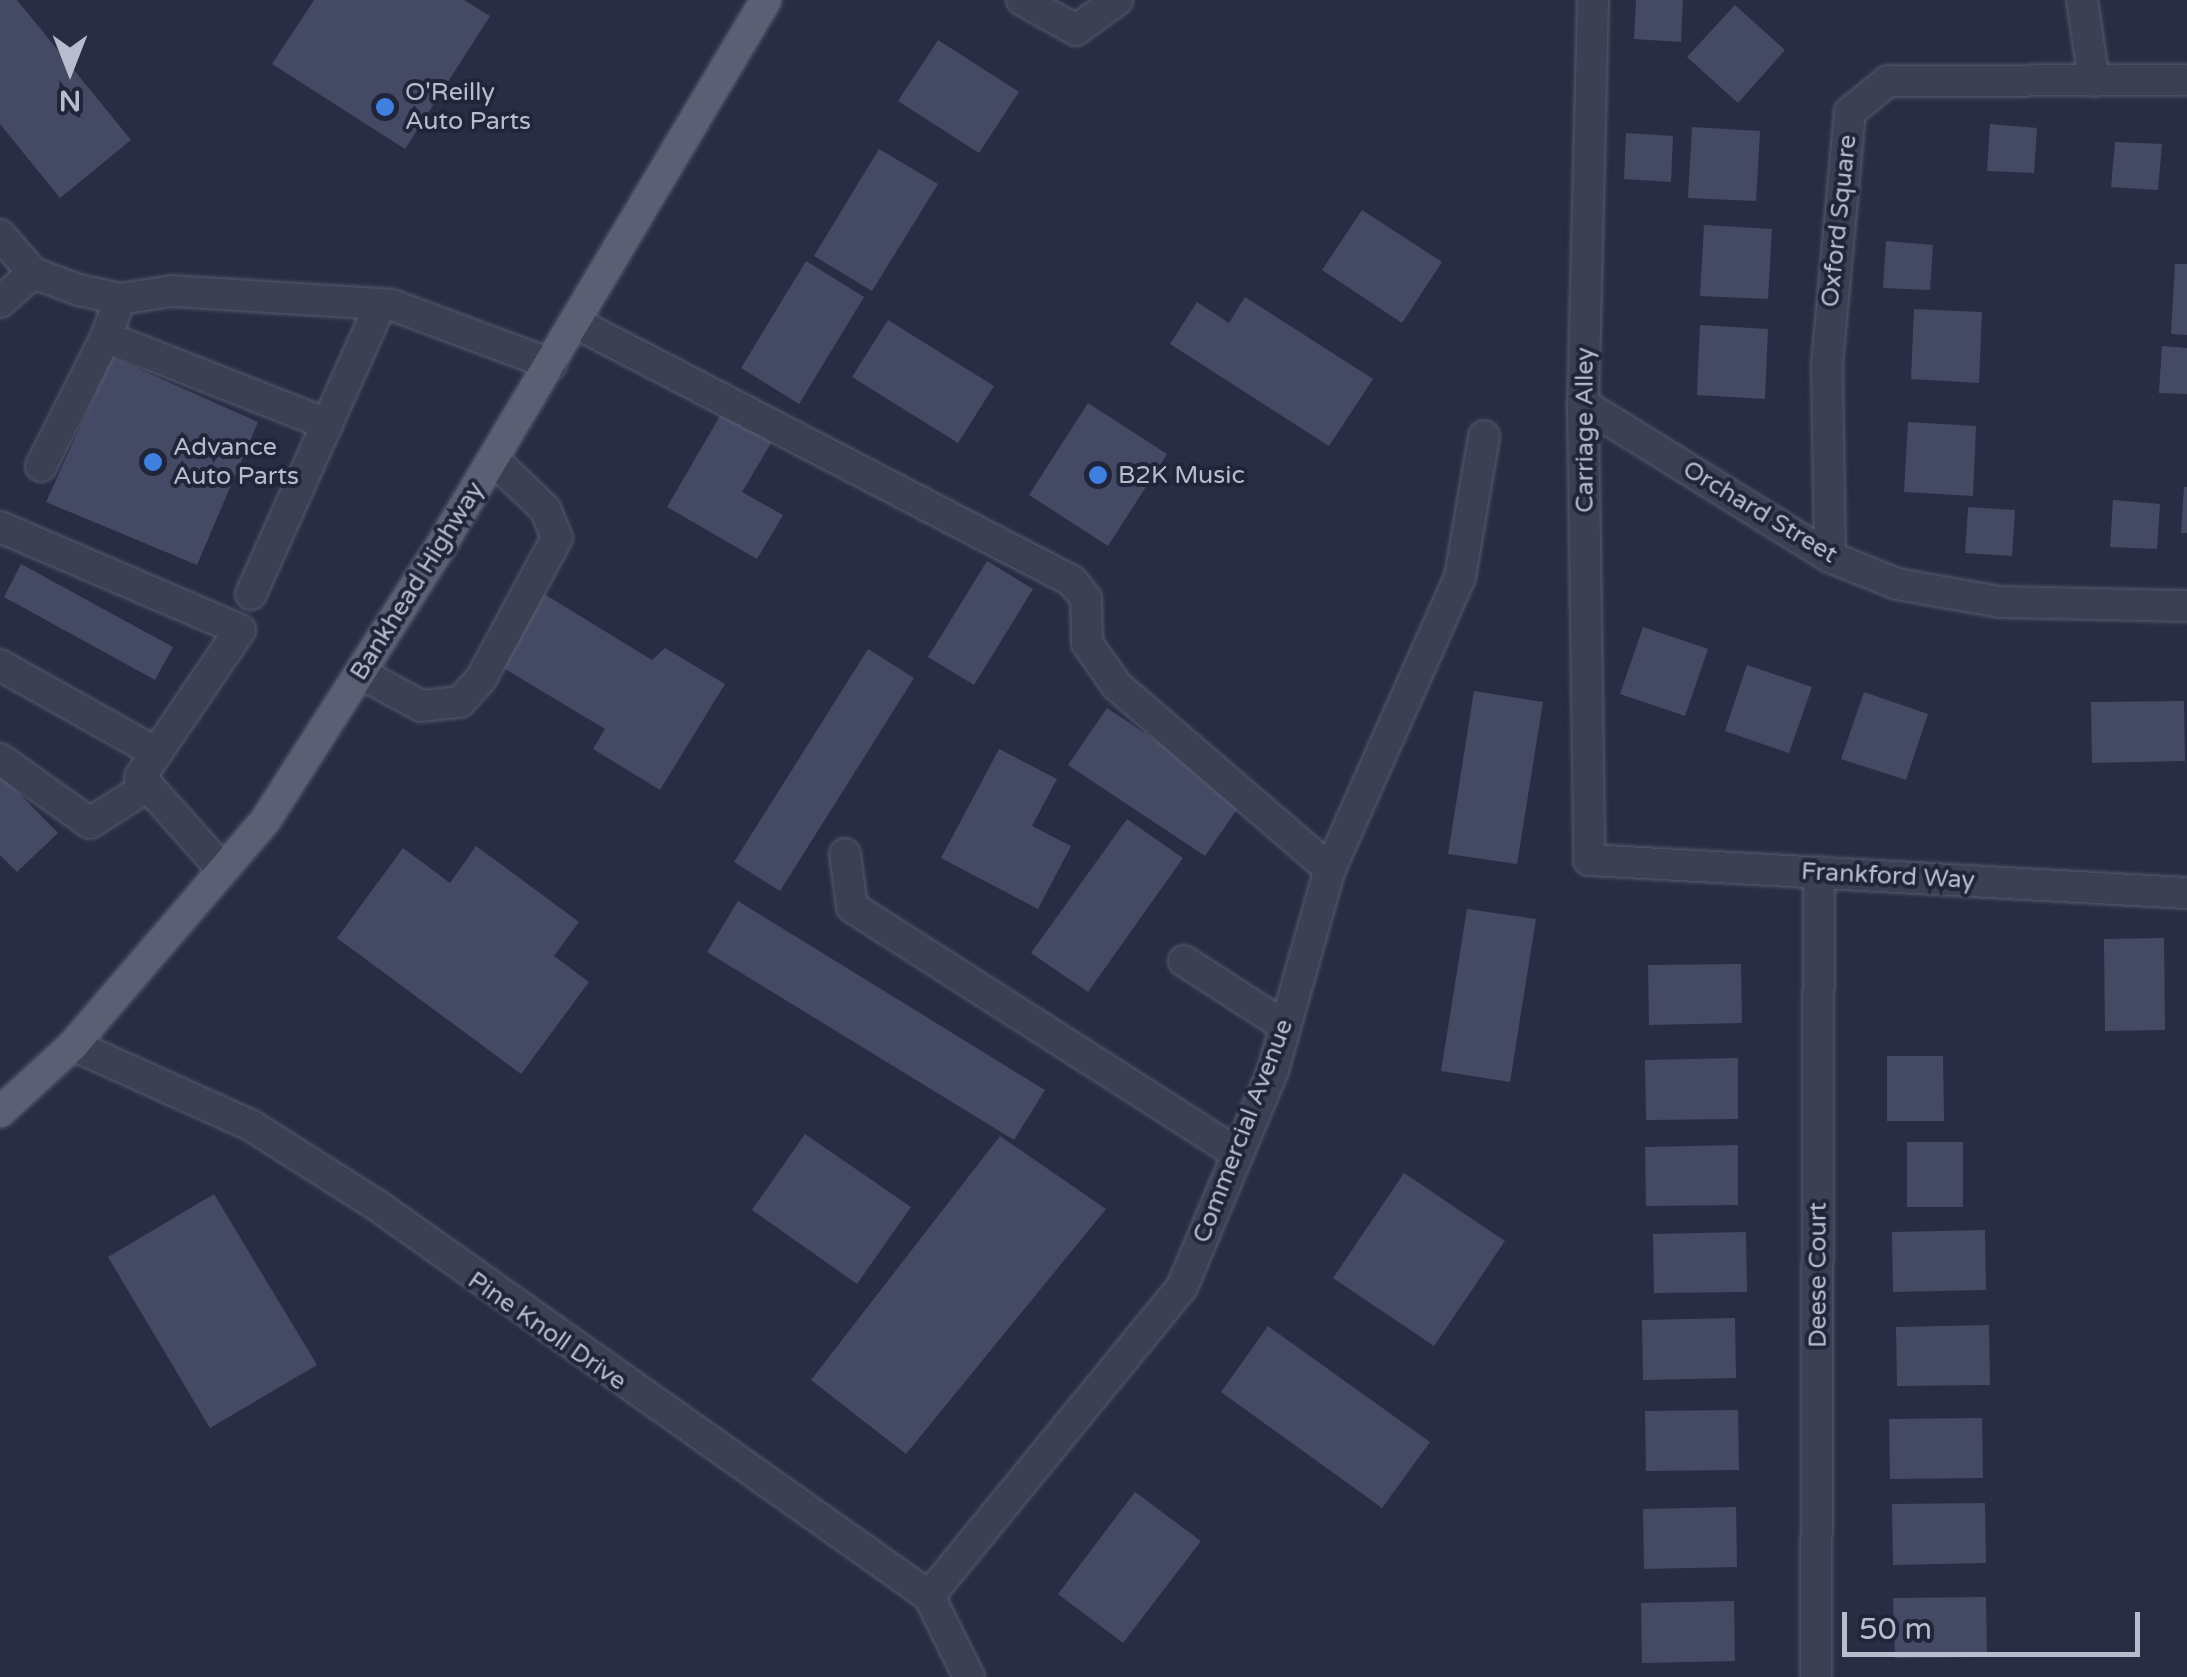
<!DOCTYPE html>
<style>
body{margin:0}
#map{position:relative;width:2187px;height:1677px;overflow:hidden;background:#282d44;font-family:"Varela Round",sans-serif}
div>[style]{position:absolute}
[style*='--x']{left:calc(var(--x)*1px);top:calc(var(--y)*1px);width:calc(var(--w)*1px);rotate:calc(var(--a)*1deg)}
.building>*{inset:0;background:#444a64}
.roads{filter:drop-shadow(0 0 2px #575b6e) drop-shadow(0 0 2px #575b6e)}
.minor>*{height:30px;margin:-15px;padding:0 15px;transform-origin:15px;border-radius:15px;background:#3c4053}
.major>*{height:30px;margin:-15px;padding:0 15px;transform-origin:15px;border-radius:15px;background:#5a5f73}
.dots>*{width:28px;height:28px;translate:-50% -50%;box-sizing:border-box;border:5px solid #202539;border-radius:50%}
span{translate:-50% -50%;white-space:nowrap;text-align:center;line-height:1.15;-webkit-text-stroke:8px #202539;paint-order:stroke}
.poi-label{font-size:25px;color:#b9bccd}
.left{translate:0 -50%;text-align:left}
.street-label{font-size:25px;color:#b9bccd}
.north{position:absolute;left:20px;top:20px;width:100px;height:100px;-webkit-text-stroke:8px #202539;paint-order:stroke;rotate:180deg;font-size:28px;font-weight:700;line-height:40px;text-align:center;color:#b9bccd}
.north::after{content:'';display:block;margin:auto;width:35px;height:45px;background:#b9bccd;clip-path:polygon(50% 0,100% 100%,50% 72%,0 100%)}
.scale{position:absolute;left:1842px;top:1612px;width:298px;height:45px;box-sizing:border-box;border:5px solid #b9bccd;border-top:0;padding-left:12px;font-size:30px;line-height:35px;white-space:nowrap;color:#b9bccd;-webkit-text-stroke:8px #202539;paint-order:stroke}
</style>
<div id="map">
<div class="building">
<div style="clip-path:polygon(0 0,17px 0,131px 140px,60px 198px,0 124px)"></div>
<div style="clip-path:polygon(314px 0,464px 0,490px 16px,405px 149px,272px 64px)"></div>
<div style="clip-path:polygon(1636px 0,1683px 0,1681px 42px,1634px 39px)"></div>
<div style="clip-path:polygon(1735px 5px,1785px 50px,1738px 103px,1687px 57px)"></div>
<div style="clip-path:polygon(938px 40px,1019px 92px,979px 153px,898px 101px)"></div>
<div style="clip-path:polygon(1990px 124px,2037px 128px,2034px 173px,1987px 171px)"></div>
<div style="clip-path:polygon(1692px 127px,1760px 131px,1756px 201px,1688px 198px)"></div>
<div style="clip-path:polygon(1626px 133px,1673px 136px,1671px 182px,1624px 179px)"></div>
<div style="clip-path:polygon(2115px 142px,2162px 144px,2158px 190px,2111px 187px)"></div>
<div style="clip-path:polygon(879px 149px,938px 184px,872px 291px,814px 256px)"></div>
<div style="clip-path:polygon(1362px 210px,1442px 262px,1402px 323px,1322px 270px)"></div>
<div style="clip-path:polygon(1704px 225px,1772px 229px,1768px 299px,1700px 296px)"></div>
<div style="clip-path:polygon(1886px 241px,1933px 245px,1930px 290px,1883px 288px)"></div>
<div style="clip-path:polygon(806px 261px,864px 297px,799px 404px,741px 368px)"></div>
<div style="clip-path:polygon(2175px 264px,2187px 264px,2187px 335px,2171px 334px)"></div>
<div style="clip-path:polygon(1245px 297px,1373px 379px,1329px 446px,1170px 344px,1197px 302px,1229px 323px)"></div>
<div style="clip-path:polygon(1914px 309px,1982px 312px,1979px 383px,1911px 379px)"></div>
<div style="clip-path:polygon(888px 320px,994px 386px,958px 443px,852px 377px)"></div>
<div style="clip-path:polygon(1700px 325px,1768px 329px,1765px 399px,1697px 395px)"></div>
<div style="clip-path:polygon(2162px 346px,2187px 348px,2187px 394px,2159px 393px)"></div>
<div style="clip-path:polygon(112px 357px,258px 422px,197px 565px,46px 502px)"></div>
<div style="clip-path:polygon(1088px 403px,1167px 454px,1108px 546px,1029px 495px)"></div>
<div style="clip-path:polygon(724px 409px,774px 438px,742px 492px,783px 515px,757px 559px,667px 507px)"></div>
<div style="clip-path:polygon(1908px 422px,1976px 426px,1973px 496px,1904px 492px)"></div>
<div style="clip-path:polygon(2184px 487px,2187px 487px,2187px 533px,2181px 533px)"></div>
<div style="clip-path:polygon(2113px 500px,2160px 504px,2157px 549px,2110px 547px)"></div>
<div style="clip-path:polygon(1968px 507px,2015px 510px,2012px 556px,1965px 553px)"></div>
<div style="clip-path:polygon(987px 561px,1033px 589px,974px 685px,928px 657px)"></div>
<div style="clip-path:polygon(21px 564px,173px 647px,155px 680px,4px 597px)"></div>
<div style="clip-path:polygon(536px 589px,652px 660px,665px 648px,725px 684px,660px 790px,593px 749px,605px 729px,492px 661px)"></div>
<div style="clip-path:polygon(1643px 627px,1708px 649px,1685px 716px,1620px 694px)"></div>
<div style="clip-path:polygon(868px 649px,914px 678px,780px 891px,734px 862px)"></div>
<div style="clip-path:polygon(1747px 665px,1812px 687px,1789px 753px,1725px 731px)"></div>
<div style="clip-path:polygon(1474px 691px,1543px 702px,1517px 864px,1448px 854px)"></div>
<div style="clip-path:polygon(1864px 692px,1928px 714px,1906px 780px,1841px 759px)"></div>
<div style="clip-path:polygon(2184px 701px,2185px 761px,2092px 763px,2091px 702px)"></div>
<div style="clip-path:polygon(1107px 708px,1244px 799px,1205px 856px,1068px 765px)"></div>
<div style="clip-path:polygon(999px 749px,1057px 779px,1032px 826px,1071px 846px,1038px 909px,941px 858px)"></div>
<div style="clip-path:polygon(0 774px,58px 833px,17px 872px,0 855px)"></div>
<div style="clip-path:polygon(1127px 819px,1183px 858px,1088px 992px,1031px 953px)"></div>
<div style="clip-path:polygon(476px 846px,579px 922px,554px 956px,589px 982px,521px 1074px,337px 938px,403px 848px,450px 883px)"></div>
<div style="clip-path:polygon(738px 901px,1045px 1090px,1014px 1140px,707px 952px)"></div>
<div style="clip-path:polygon(1467px 909px,1536px 919px,1510px 1082px,1441px 1071px)"></div>
<div style="clip-path:polygon(2164px 938px,2165px 1030px,2105px 1031px,2104px 939px)"></div>
<div style="clip-path:polygon(1741px 964px,1742px 1023px,1649px 1025px,1648px 965px)"></div>
<div style="clip-path:polygon(1887px 1056px,1943px 1056px,1944px 1121px,1887px 1121px)"></div>
<div style="clip-path:polygon(1738px 1058px,1738px 1119px,1646px 1120px,1645px 1060px)"></div>
<div style="clip-path:polygon(805px 1134px,911px 1207px,857px 1284px,752px 1210px)"></div>
<div style="clip-path:polygon(1000px 1136px,1106px 1209px,906px 1454px,811px 1380px)"></div>
<div style="clip-path:polygon(1907px 1142px,1963px 1142px,1963px 1207px,1907px 1207px)"></div>
<div style="clip-path:polygon(1738px 1145px,1738px 1205px,1646px 1206px,1645px 1147px)"></div>
<div style="clip-path:polygon(1404px 1173px,1505px 1241px,1434px 1346px,1333px 1278px)"></div>
<div style="clip-path:polygon(214px 1194px,317px 1365px,210px 1428px,108px 1257px)"></div>
<div style="clip-path:polygon(1985px 1230px,1986px 1290px,1893px 1292px,1892px 1232px)"></div>
<div style="clip-path:polygon(1746px 1232px,1747px 1292px,1654px 1293px,1653px 1234px)"></div>
<div style="clip-path:polygon(1735px 1318px,1736px 1378px,1643px 1380px,1642px 1320px)"></div>
<div style="clip-path:polygon(1989px 1325px,1990px 1385px,1897px 1386px,1896px 1327px)"></div>
<div style="clip-path:polygon(1268px 1326px,1430px 1442px,1382px 1508px,1221px 1392px)"></div>
<div style="clip-path:polygon(1738px 1410px,1739px 1470px,1646px 1471px,1645px 1411px)"></div>
<div style="clip-path:polygon(1982px 1418px,1983px 1478px,1890px 1479px,1889px 1419px)"></div>
<div style="clip-path:polygon(1135px 1492px,1201px 1541px,1123px 1643px,1058px 1594px)"></div>
<div style="clip-path:polygon(1985px 1503px,1986px 1563px,1893px 1565px,1892px 1504px)"></div>
<div style="clip-path:polygon(1736px 1507px,1737px 1567px,1644px 1569px,1643px 1509px)"></div>
<div style="clip-path:polygon(1986px 1597px,1987px 1657px,1895px 1658px,1893px 1598px)"></div>
<div style="clip-path:polygon(1734px 1601px,1735px 1661px,1642px 1663px,1641px 1603px)"></div>
</div>
<div class="roads">
<div class="minor">
<div style="--x:1022;--y:0;--w:62;--a:29.1"></div>
<div style="--x:1076;--y:30;--w:51;--a:-36.2"></div>
<div style="--x:1593;--y:0;--w:404;--a:91.4"></div>
<div style="--x:1583;--y:404;--w:456;--a:89.2"></div>
<div style="--x:1589;--y:860;--w:599;--a:3.16"></div>
<div style="--x:2082;--y:0;--w:82;--a:81.6"></div>
<div style="--x:0;--y:235;--w:50;--a:49"></div>
<div style="--x:33;--y:273;--w:49;--a:20.3"></div>
<div style="--x:79;--y:290;--w:42;--a:12.4"></div>
<div style="--x:120;--y:299;--w:53;--a:-8.7"></div>
<div style="--x:172;--y:291;--w:220;--a:3.6"></div>
<div style="--x:392;--y:305;--w:170;--a:20.4"></div>
<div style="--x:120;--y:299;--w:40;--a:110.2"></div>
<div style="--x:106;--y:337;--w:238;--a:21.5"></div>
<div style="--x:0;--y:302;--w:44;--a:-41.3"></div>
<div style="--x:576;--y:323;--w:559;--a:27.48"></div>
<div style="--x:1072;--y:581;--w:22;--a:51"></div>
<div style="--x:1086;--y:598;--w:45;--a:88.7"></div>
<div style="--x:1087;--y:643;--w:52;--a:55.1"></div>
<div style="--x:1117;--y:686;--w:281;--a:40.7"></div>
<div style="--x:1583;--y:404;--w:291;--a:31.8"></div>
<div style="--x:1830;--y:557;--w:72;--a:21.9"></div>
<div style="--x:1897;--y:584;--w:105;--a:9.9"></div>
<div style="--x:2000;--y:602;--w:187;--a:1.2"></div>
<div style="--x:41;--y:466;--w:144;--a:-63.3"></div>
<div style="--x:0;--y:527;--w:261;--a:23.2"></div>
<div style="--x:240;--y:630;--w:178;--a:124.2"></div>
<div style="--x:140;--y:777;--w:125;--a:48.3"></div>
<div style="--x:1830;--y:557;--w:193;--a:-90.9"></div>
<div style="--x:1827;--y:364;--w:253;--a:-84.8"></div>
<div style="--x:1850;--y:112;--w:49;--a:-39.2"></div>
<div style="--x:1888;--y:81;--w:299;--a:-0.2"></div>
<div style="--x:251;--y:594;--w:316;--a:-65.9"></div>
<div style="--x:0;--y:665;--w:180;--a:29.3"></div>
<div style="--x:360;--y:673;--w:69;--a:28.4"></div>
<div style="--x:421;--y:706;--w:39;--a:-6"></div>
<div style="--x:460;--y:702;--w:31;--a:-48"></div>
<div style="--x:481;--y:679;--w:160;--a:-61.7"></div>
<div style="--x:557;--y:538;--w:31;--a:-112"></div>
<div style="--x:545;--y:509;--w:72;--a:-136.1"></div>
<div style="--x:0;--y:759;--w:110;--a:35.4"></div>
<div style="--x:90;--y:823;--w:69;--a:-32.5"></div>
<div style="--x:845;--y:854;--w:53;--a:82.5"></div>
<div style="--x:852;--y:907;--w:458;--a:32.6"></div>
<div style="--x:1184;--y:961;--w:120;--a:32.8"></div>
<div style="--x:73;--y:1045;--w:196;--a:24.3"></div>
<div style="--x:252;--y:1126;--w:149;--a:32.4"></div>
<div style="--x:378;--y:1206;--w:675;--a:35.29"></div>
<div style="--x:929;--y:1596;--w:90;--a:63.7"></div>
<div style="--x:929;--y:1596;--w:399;--a:-50.7"></div>
<div style="--x:1182;--y:1287;--w:235;--a:-67.2"></div>
<div style="--x:1273;--y:1070;--w:209;--a:-74.2"></div>
<div style="--x:1330;--y:869;--w:320;--a:-66"></div>
<div style="--x:1460;--y:577;--w:143;--a:-80.3"></div>
<div style="--x:1816;--y:1677;--w:805;--a:-89.79"></div>
</div>
<div class="major">
<div style="--x:0;--y:1112;--w:99;--a:-42.5"></div>
<div style="--x:73;--y:1045;--w:295;--a:-49.4"></div>
<div style="--x:265;--y:821;--w:323;--a:-57.4"></div>
<div style="--x:439;--y:549;--w:639;--a:-59.22"></div>
</div>
</div>
<div class="dots">
<div style="left:385px;top:107px;background:#3f7fe0"></div>
<div style="left:153px;top:462px;background:#3f7fe0"></div>
<div style="left:1098px;top:475px;background:#3f7fe0"></div>
</div>
<div class="poi-label">
<span class="left" style="left:405px;top:107px">O'Reilly<br>Auto Parts</span>
<span class="left" style="left:173px;top:462px">Advance<br>Auto Parts</span>
<span class="left" style="left:1118px;top:475px">B2K Music</span>
</div>
<div class="street-label">
<span style="left:1839px;top:221px;rotate:-84deg">Oxford Square</span>
<span style="left:1585px;top:430px;rotate:-90deg">Carriage Alley</span>
<span style="left:1760px;top:512px;rotate:31deg">Orchard Street</span>
<span style="left:417px;top:581px;rotate:-58deg">Bankhead Highway</span>
<span style="left:1888px;top:876px;rotate:3deg">Frankford Way</span>
<span style="left:1243px;top:1131px;rotate:-69deg">Commercial Avenue</span>
<span style="left:1818px;top:1275px;rotate:-90deg">Deese Court</span>
<span style="left:547px;top:1331px;rotate:35deg">Pine Knoll Drive</span>
</div>
<div class="north">N</div>
<div class="scale">50 m</div>
</div>
